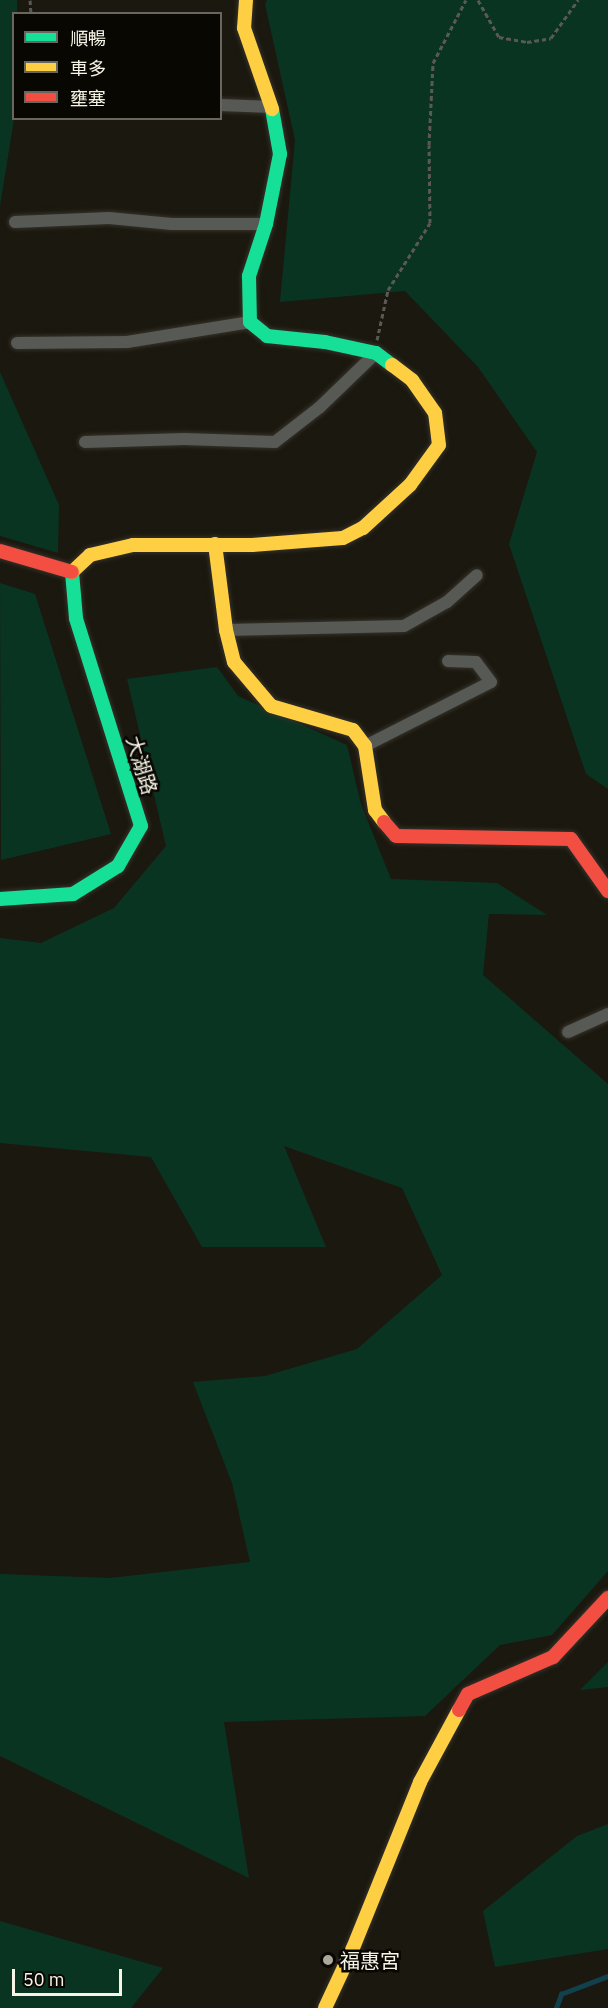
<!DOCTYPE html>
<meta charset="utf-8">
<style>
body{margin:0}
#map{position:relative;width:608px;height:2008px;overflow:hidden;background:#1b180f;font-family:"IBM Plex Sans","Noto Sans TC",sans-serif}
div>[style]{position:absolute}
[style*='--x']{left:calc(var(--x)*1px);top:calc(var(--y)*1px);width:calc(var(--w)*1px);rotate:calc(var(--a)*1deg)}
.green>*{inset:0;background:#0a3422}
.stream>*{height:4.5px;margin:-2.25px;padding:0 2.25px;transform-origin:2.25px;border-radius:2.25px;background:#12414e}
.path>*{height:3px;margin-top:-1.5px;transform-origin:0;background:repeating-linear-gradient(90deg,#5b5955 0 4.5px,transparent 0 7.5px)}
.roads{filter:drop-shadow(0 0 2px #35322a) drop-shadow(0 0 2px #35322a)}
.street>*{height:12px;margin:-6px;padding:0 6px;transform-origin:6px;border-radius:6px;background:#575955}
.fast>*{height:14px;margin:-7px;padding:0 7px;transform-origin:7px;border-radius:7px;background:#16e098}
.slow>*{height:14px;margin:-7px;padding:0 7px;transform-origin:7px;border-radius:7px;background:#ffcf43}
.jam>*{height:14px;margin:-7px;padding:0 7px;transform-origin:7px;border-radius:7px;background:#f24e42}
.dots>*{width:16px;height:16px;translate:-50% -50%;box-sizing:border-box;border:3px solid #090702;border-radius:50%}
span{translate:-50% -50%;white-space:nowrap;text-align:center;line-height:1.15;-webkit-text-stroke:5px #090702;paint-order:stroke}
.street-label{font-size:20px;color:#f7f4e7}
.poi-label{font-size:20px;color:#f7f4e7}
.left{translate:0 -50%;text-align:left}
.legend{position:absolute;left:12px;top:12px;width:210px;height:108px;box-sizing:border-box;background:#090702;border:2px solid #68665e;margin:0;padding:8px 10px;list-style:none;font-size:18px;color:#f7f4e7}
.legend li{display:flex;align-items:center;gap:12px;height:30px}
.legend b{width:30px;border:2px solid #68665e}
.scale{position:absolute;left:12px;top:1969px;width:110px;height:27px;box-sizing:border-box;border:3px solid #f7f4e7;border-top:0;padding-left:8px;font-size:18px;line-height:21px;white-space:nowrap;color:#f7f4e7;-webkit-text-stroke:4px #090702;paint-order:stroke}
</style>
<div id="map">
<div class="green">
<div style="clip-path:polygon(0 0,17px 0,17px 13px,14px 14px,14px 119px,0 206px)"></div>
<div style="clip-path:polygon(267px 0,608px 0,608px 789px,586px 774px,509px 544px,537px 452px,478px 367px,405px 291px,280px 302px,295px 140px,265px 4px)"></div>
<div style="clip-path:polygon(0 372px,59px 505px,58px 553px,0 536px)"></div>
<div style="clip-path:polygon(0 583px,35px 594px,111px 834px,1px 860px)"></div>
<div style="clip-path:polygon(217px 667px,238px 696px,347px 745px,361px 804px,391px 879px,497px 883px,547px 915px,489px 914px,483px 975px,608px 1084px,608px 1571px,552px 1635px,500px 1645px,425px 1716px,224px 1722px,249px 1878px,0 1756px,0 1574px,110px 1578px,250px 1562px,232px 1483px,193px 1382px,265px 1376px,357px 1349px,442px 1275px,402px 1188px,284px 1146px,326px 1247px,202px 1247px,151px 1157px,0 1143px,0 938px,41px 943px,114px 908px,166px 846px,127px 679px)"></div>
<div style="clip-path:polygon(608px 1662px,608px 1687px,580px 1690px)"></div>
<div style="clip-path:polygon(608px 1824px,608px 1949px,495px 1967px,483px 1911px,577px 1836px)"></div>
<div style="clip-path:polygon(0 1921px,163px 1968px,131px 2008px,0 2008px)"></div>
</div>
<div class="stream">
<div style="--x:556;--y:2008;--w:15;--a:-70"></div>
<div style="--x:561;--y:1994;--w:50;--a:-21"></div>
</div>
<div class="path">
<div style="--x:30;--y:0;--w:14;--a:86"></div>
<div style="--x:478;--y:0;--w:43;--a:60.4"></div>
<div style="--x:499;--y:37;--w:28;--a:10"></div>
<div style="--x:527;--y:42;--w:24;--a:-9"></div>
<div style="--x:551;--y:38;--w:47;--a:-54.6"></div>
<div style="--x:377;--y:340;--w:51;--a:-77.6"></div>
<div style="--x:388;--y:290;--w:79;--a:-57.9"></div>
<div style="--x:430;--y:223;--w:78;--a:-90.7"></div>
<div style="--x:429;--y:145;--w:82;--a:-87.2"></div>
<div style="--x:433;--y:63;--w:71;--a:-62.4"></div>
</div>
<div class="roads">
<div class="street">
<div style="--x:220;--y:105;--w:52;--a:2.2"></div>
<div style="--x:15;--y:222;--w:94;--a:-2.4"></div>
<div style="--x:109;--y:218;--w:63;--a:5.4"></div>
<div style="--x:172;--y:224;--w:94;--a:0"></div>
<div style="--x:17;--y:343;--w:110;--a:-0.5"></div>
<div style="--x:127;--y:342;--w:125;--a:-9.2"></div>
<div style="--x:85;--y:442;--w:99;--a:-1.7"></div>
<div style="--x:184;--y:439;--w:91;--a:1.9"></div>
<div style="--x:275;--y:442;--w:57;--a:-37.9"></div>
<div style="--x:320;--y:407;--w:78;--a:-44"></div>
<div style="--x:226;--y:630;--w:178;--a:-1.3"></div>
<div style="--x:404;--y:626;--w:49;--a:-29.2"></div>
<div style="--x:447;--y:602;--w:40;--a:-42"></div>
<div style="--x:365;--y:746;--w:141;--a:-26.9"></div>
<div style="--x:491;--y:682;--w:25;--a:-127"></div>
<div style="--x:476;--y:662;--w:28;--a:-178"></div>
<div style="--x:568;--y:1032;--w:44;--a:-24.2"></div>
</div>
<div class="fast">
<div style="--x:272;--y:109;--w:46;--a:79.9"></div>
<div style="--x:280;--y:154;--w:71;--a:101.3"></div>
<div style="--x:266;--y:224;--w:55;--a:108.1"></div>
<div style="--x:249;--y:276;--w:46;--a:88.8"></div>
<div style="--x:250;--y:322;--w:22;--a:39"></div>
<div style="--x:267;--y:336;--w:58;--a:5.9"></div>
<div style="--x:325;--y:342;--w:52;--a:12.2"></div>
<div style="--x:376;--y:353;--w:20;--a:37"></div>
<div style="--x:0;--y:899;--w:73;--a:-3.9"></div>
<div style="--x:73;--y:894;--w:53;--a:-31.9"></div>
<div style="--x:118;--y:866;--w:46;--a:-60.1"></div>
<div style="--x:141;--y:826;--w:218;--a:-107.4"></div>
<div style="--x:76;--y:618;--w:46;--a:-95"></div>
</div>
<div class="slow">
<div style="--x:246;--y:0;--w:28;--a:94"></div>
<div style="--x:244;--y:28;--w:86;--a:70.9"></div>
<div style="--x:215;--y:544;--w:87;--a:82.7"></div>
<div style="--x:226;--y:630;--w:33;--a:76"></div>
<div style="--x:234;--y:662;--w:57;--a:49.9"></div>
<div style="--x:271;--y:706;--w:85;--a:16.3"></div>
<div style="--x:353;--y:730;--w:20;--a:53"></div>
<div style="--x:365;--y:746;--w:65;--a:81.1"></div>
<div style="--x:375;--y:810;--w:15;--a:53"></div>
<div style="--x:72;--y:572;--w:25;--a:-43"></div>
<div style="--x:90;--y:555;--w:44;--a:-13.1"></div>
<div style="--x:133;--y:545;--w:119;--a:0"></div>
<div style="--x:252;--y:545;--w:91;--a:-4.4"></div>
<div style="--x:343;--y:538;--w:22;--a:-27"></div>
<div style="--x:363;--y:528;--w:64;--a:-42.5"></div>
<div style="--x:410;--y:485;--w:49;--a:-54.1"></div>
<div style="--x:439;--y:445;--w:32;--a:-97"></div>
<div style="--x:435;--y:413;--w:40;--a:-124.9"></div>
<div style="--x:412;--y:380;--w:25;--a:-143"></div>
<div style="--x:325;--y:2008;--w:66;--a:-65"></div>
<div style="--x:353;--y:1948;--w:179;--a:-68"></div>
<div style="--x:420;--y:1782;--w:82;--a:-61.6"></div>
</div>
<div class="jam">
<div style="--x:0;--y:551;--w:75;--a:16.3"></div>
<div style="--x:384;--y:822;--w:18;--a:49"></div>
<div style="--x:396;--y:836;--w:175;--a:1"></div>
<div style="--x:571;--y:839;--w:64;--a:54.6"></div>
<div style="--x:459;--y:1710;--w:18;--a:-61"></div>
<div style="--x:468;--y:1694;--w:93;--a:-23.5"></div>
<div style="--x:553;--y:1657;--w:81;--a:-47"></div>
</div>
</div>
<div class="dots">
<div style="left:328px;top:1960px;background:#aaa79b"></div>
</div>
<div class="street-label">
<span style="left:142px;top:765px;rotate:73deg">大湖路</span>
</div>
<div class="poi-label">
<span class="left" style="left:340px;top:1960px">福惠宮</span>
</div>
<ul class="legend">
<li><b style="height:8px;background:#16e098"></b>順暢</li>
<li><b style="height:8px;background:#ffcf43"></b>車多</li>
<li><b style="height:8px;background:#f24e42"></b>壅塞</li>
</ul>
<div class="scale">50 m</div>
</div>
